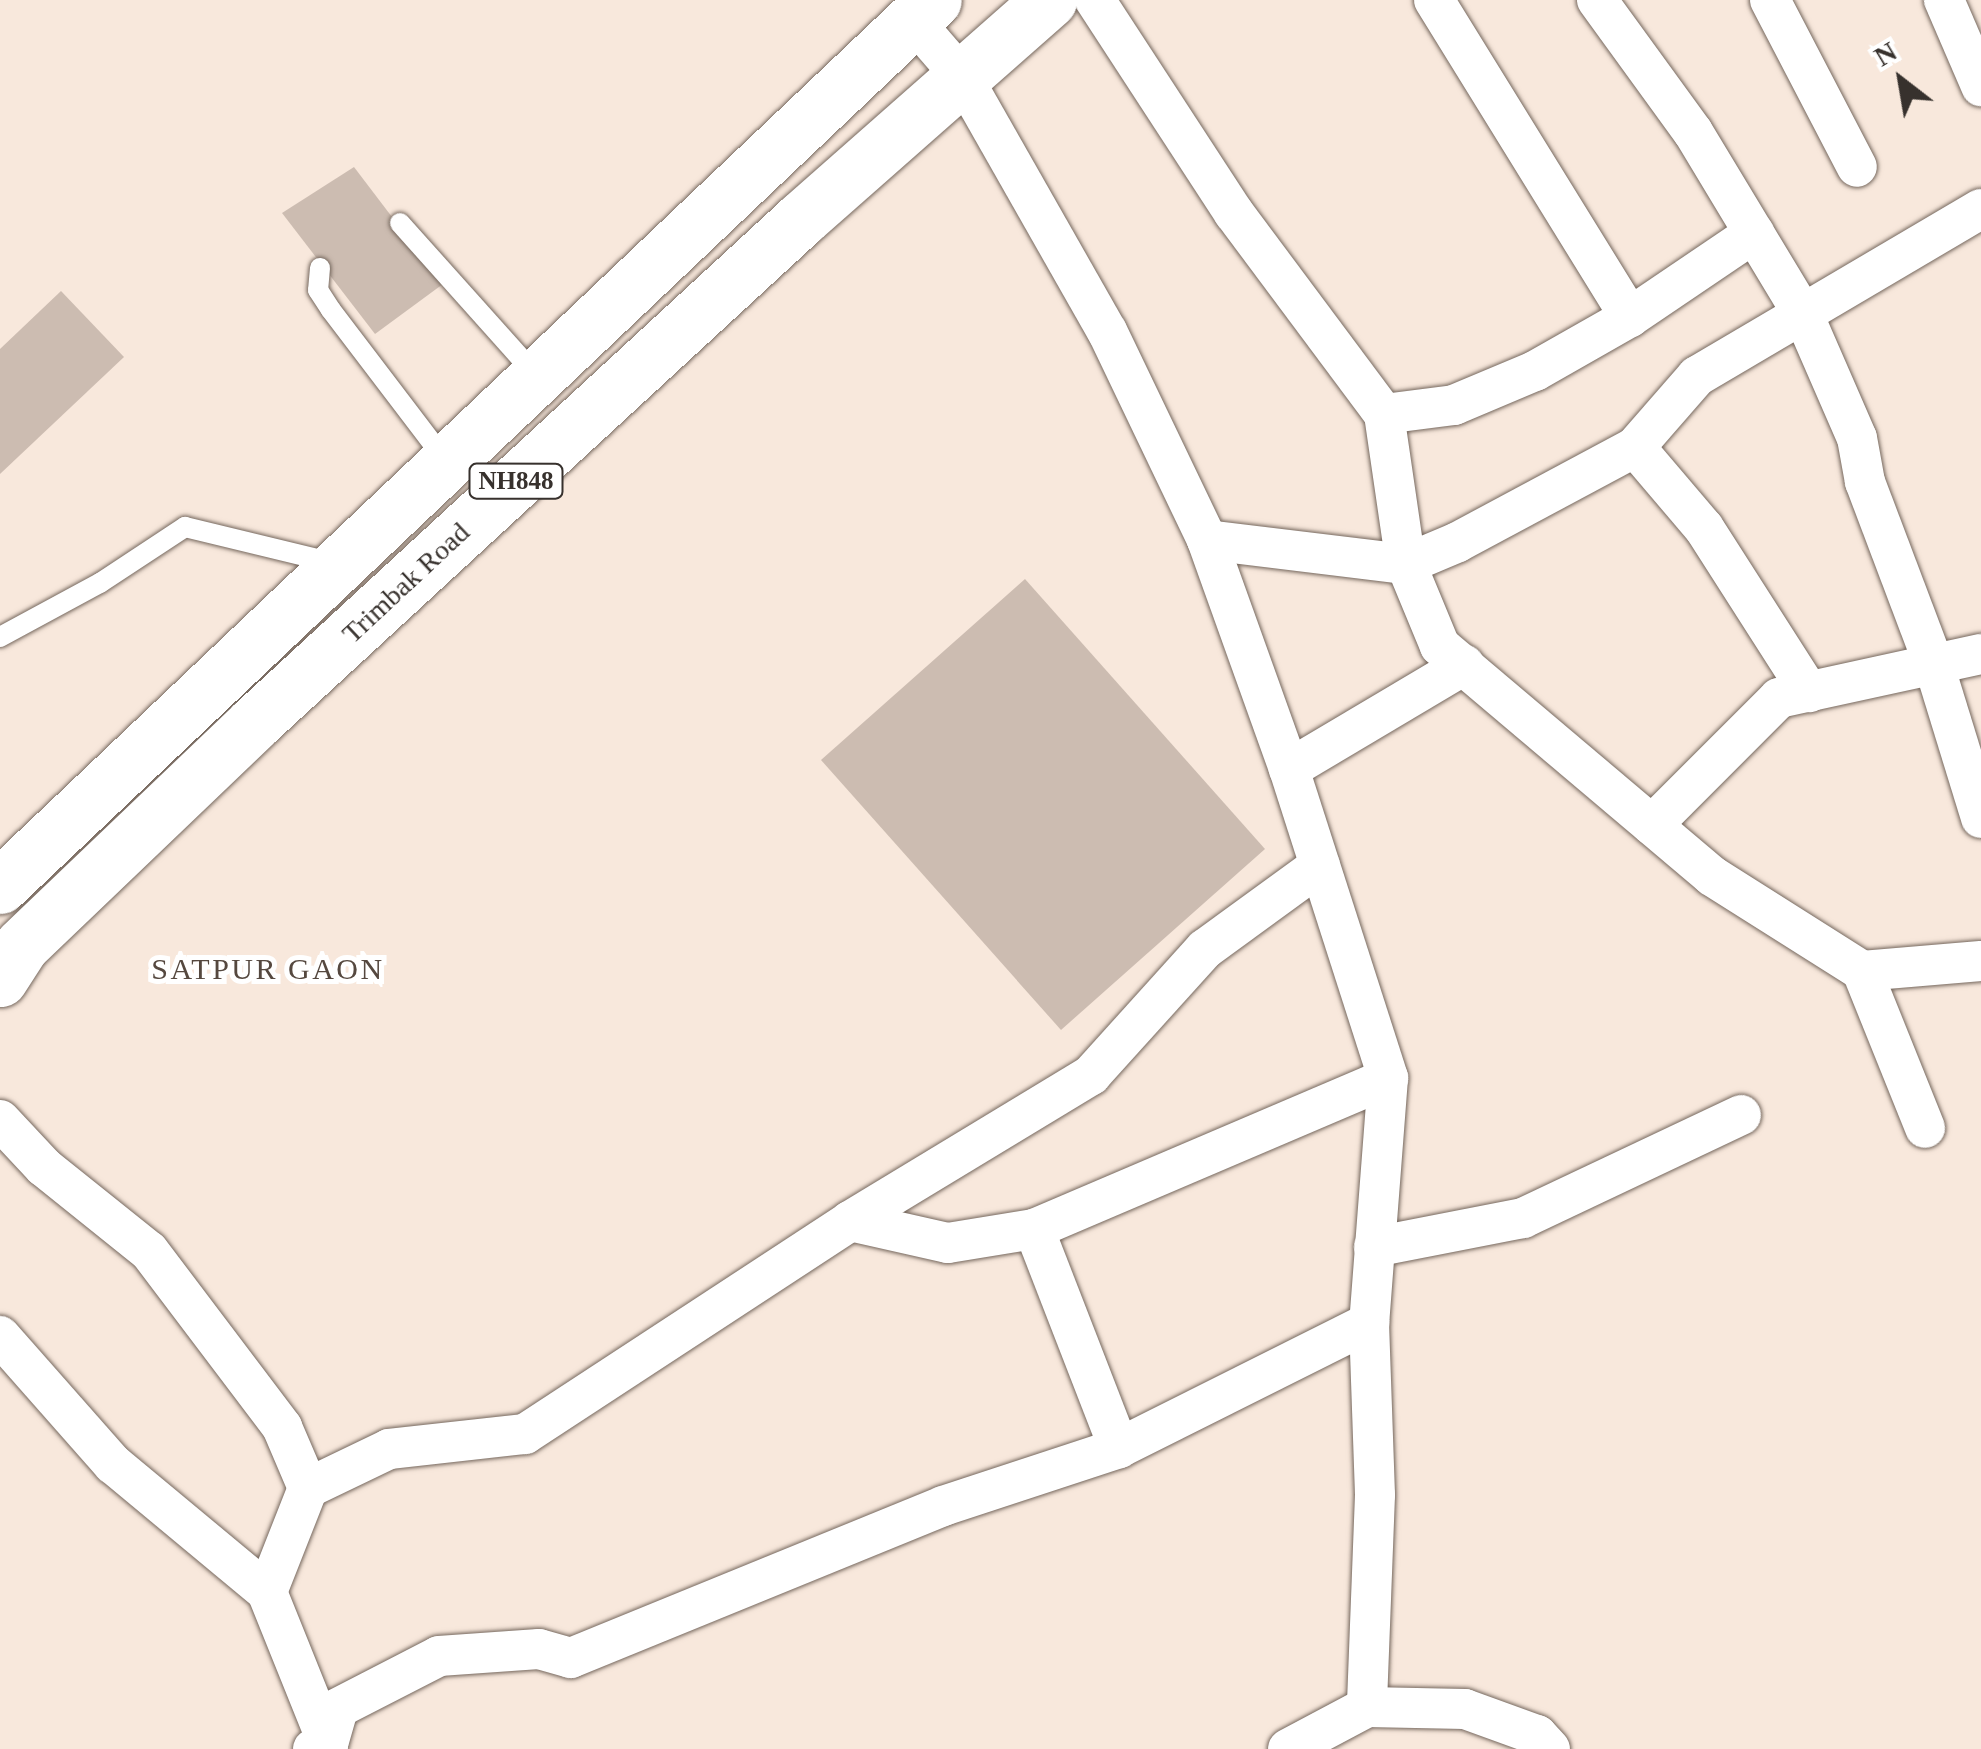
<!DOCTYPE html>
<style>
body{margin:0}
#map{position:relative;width:1981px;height:1749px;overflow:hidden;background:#f8e8dc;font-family:"Times New Roman",serif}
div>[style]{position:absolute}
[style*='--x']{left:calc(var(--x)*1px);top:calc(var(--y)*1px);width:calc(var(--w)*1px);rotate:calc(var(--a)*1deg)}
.building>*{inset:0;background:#ccbcb1}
.roads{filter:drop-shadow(0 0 2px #75675d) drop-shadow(0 0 2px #75675d)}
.lane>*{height:20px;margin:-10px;padding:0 10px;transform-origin:10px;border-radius:10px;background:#fff}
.street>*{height:40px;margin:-20px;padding:0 20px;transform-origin:20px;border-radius:20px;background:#fff}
.highway>*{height:55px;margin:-27.5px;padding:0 27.5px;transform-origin:27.5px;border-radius:27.5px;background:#fff}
span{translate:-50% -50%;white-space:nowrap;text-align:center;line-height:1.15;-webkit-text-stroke:10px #fff;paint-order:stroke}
.shield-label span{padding:2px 8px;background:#fff;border:2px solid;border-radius:8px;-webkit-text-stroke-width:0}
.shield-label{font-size:25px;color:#37312d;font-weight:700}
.street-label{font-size:28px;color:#37312d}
.neighbourhood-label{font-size:30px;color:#55483f;letter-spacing:2.5px}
.north{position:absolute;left:1851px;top:30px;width:100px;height:100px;-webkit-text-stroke:8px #fff;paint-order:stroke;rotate:329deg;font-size:28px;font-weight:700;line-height:40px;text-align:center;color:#37312d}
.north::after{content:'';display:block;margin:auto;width:35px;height:45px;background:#37312d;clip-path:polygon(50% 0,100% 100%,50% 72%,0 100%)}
</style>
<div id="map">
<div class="building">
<div style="clip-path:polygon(354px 167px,443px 284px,375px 334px,282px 213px)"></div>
<div style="clip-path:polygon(61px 291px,124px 357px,0 474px,0 349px)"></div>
<div style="clip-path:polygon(1025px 579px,1265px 849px,1061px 1030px,821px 760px)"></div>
</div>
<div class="roads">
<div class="lane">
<div style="--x:400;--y:223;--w:203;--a:48.2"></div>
<div style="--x:320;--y:268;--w:22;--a:95"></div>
<div style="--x:318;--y:290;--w:24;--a:57"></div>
<div style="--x:331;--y:310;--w:191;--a:52.7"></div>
<div style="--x:0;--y:637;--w:114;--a:-28.4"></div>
<div style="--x:100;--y:583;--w:102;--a:-33.4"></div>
<div style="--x:185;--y:527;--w:153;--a:13.6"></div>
</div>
<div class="street">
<div style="--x:1095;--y:0;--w:254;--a:56.9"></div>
<div style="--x:1234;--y:213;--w:251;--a:53.3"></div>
<div style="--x:1384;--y:414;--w:152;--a:81.7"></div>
<div style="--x:1406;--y:564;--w:89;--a:67.5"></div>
<div style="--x:1440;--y:646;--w:356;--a:40.2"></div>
<div style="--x:1712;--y:876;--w:178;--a:32.3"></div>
<div style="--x:1862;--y:971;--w:119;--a:-4.8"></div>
<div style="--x:1434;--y:0;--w:373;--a:58.3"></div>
<div style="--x:1597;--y:0;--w:163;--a:54"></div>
<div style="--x:1693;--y:132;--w:213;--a:58.9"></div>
<div style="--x:1803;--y:314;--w:135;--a:66.5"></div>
<div style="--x:1857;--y:438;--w:45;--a:79.7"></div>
<div style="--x:1865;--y:482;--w:196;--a:69.3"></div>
<div style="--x:1934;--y:665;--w:160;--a:72.9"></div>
<div style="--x:1770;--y:0;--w:188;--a:62.5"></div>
<div style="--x:1944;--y:0;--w:94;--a:66.7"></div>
<div style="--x:911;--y:18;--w:79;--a:49.1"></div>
<div style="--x:963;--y:78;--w:291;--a:60.4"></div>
<div style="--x:1107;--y:331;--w:232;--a:64.4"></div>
<div style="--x:1207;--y:540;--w:243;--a:70.3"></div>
<div style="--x:1289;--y:769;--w:324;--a:72.2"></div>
<div style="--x:1388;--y:1078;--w:246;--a:94.4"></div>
<div style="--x:1369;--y:1323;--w:172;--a:88"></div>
<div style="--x:1375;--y:1495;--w:212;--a:92.2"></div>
<div style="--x:1384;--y:414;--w:71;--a:-7.3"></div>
<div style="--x:1454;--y:405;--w:88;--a:-22.8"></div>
<div style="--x:1535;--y:371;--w:109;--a:-29.6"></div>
<div style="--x:1630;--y:317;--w:150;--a:-34.1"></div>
<div style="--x:1635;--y:447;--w:106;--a:49.6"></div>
<div style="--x:1704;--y:528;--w:195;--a:57.4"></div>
<div style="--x:1207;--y:540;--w:200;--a:6.9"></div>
<div style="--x:1406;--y:564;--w:56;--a:-22.9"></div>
<div style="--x:1458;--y:542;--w:201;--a:-28.2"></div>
<div style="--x:1635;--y:447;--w:94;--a:-48.9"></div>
<div style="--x:1697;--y:376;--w:329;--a:-30.5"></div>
<div style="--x:1289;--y:769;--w:204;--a:-30.7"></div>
<div style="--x:1652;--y:825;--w:180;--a:-45"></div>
<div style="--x:1779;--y:698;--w:207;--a:-12.3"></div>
<div style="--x:1862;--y:971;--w:169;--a:68.1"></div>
<div style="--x:0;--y:1120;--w:64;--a:46.9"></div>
<div style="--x:44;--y:1167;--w:134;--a:38.7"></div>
<div style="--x:149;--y:1251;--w:221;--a:52.9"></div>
<div style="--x:282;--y:1427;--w:66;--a:66.9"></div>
<div style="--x:308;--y:1488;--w:112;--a:111.5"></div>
<div style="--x:267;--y:1592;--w:164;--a:68.1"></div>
<div style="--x:850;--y:1221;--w:100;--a:12.7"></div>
<div style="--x:948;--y:1243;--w:87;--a:-9.2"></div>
<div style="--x:1034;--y:1229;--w:385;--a:-23.1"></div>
<div style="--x:1034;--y:1229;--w:235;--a:68.8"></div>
<div style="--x:1374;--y:1247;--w:152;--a:-11"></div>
<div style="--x:1523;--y:1218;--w:241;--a:-25.3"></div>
<div style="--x:0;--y:1336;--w:171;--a:48.6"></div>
<div style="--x:113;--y:1464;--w:200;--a:39.7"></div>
<div style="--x:308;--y:1488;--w:90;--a:-25.7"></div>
<div style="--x:389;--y:1449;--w:137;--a:-6.3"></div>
<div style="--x:525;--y:1434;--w:389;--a:-33.2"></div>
<div style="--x:850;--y:1221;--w:282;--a:-31.2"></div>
<div style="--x:1091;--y:1075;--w:170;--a:-47.9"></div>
<div style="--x:1205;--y:949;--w:142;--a:-36.1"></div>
<div style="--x:313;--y:1749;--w:16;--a:-18"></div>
<div style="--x:328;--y:1744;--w:37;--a:-74"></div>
<div style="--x:338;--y:1708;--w:114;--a:-27.2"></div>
<div style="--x:439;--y:1656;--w:100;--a:-4"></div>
<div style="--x:539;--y:1649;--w:33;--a:16"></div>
<div style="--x:571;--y:1658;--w:402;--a:-22.2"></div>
<div style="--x:943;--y:1506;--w:185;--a:-18.2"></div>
<div style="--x:1119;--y:1448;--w:280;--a:-26.6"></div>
<div style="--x:1288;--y:1749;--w:89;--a:-28"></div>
<div style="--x:1367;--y:1707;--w:98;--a:1.2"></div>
<div style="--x:1465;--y:1709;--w:77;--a:19.9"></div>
<div style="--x:1537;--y:1735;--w:19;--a:47"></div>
</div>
<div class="highway">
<div style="--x:0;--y:886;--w:1287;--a:-43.49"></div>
<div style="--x:0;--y:979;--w:40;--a:-57.1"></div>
<div style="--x:22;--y:945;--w:321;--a:-43.7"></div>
<div style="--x:254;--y:723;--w:744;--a:-42.66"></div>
<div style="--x:801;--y:219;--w:331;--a:-41.4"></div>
</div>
</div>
<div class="shield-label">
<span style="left:516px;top:481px">NH848</span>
</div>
<div class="street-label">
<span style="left:406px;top:583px;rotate:-43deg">Trimbak Road</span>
</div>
<div class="neighbourhood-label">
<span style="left:268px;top:969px">SATPUR GAON</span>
</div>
<div class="north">N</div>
</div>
